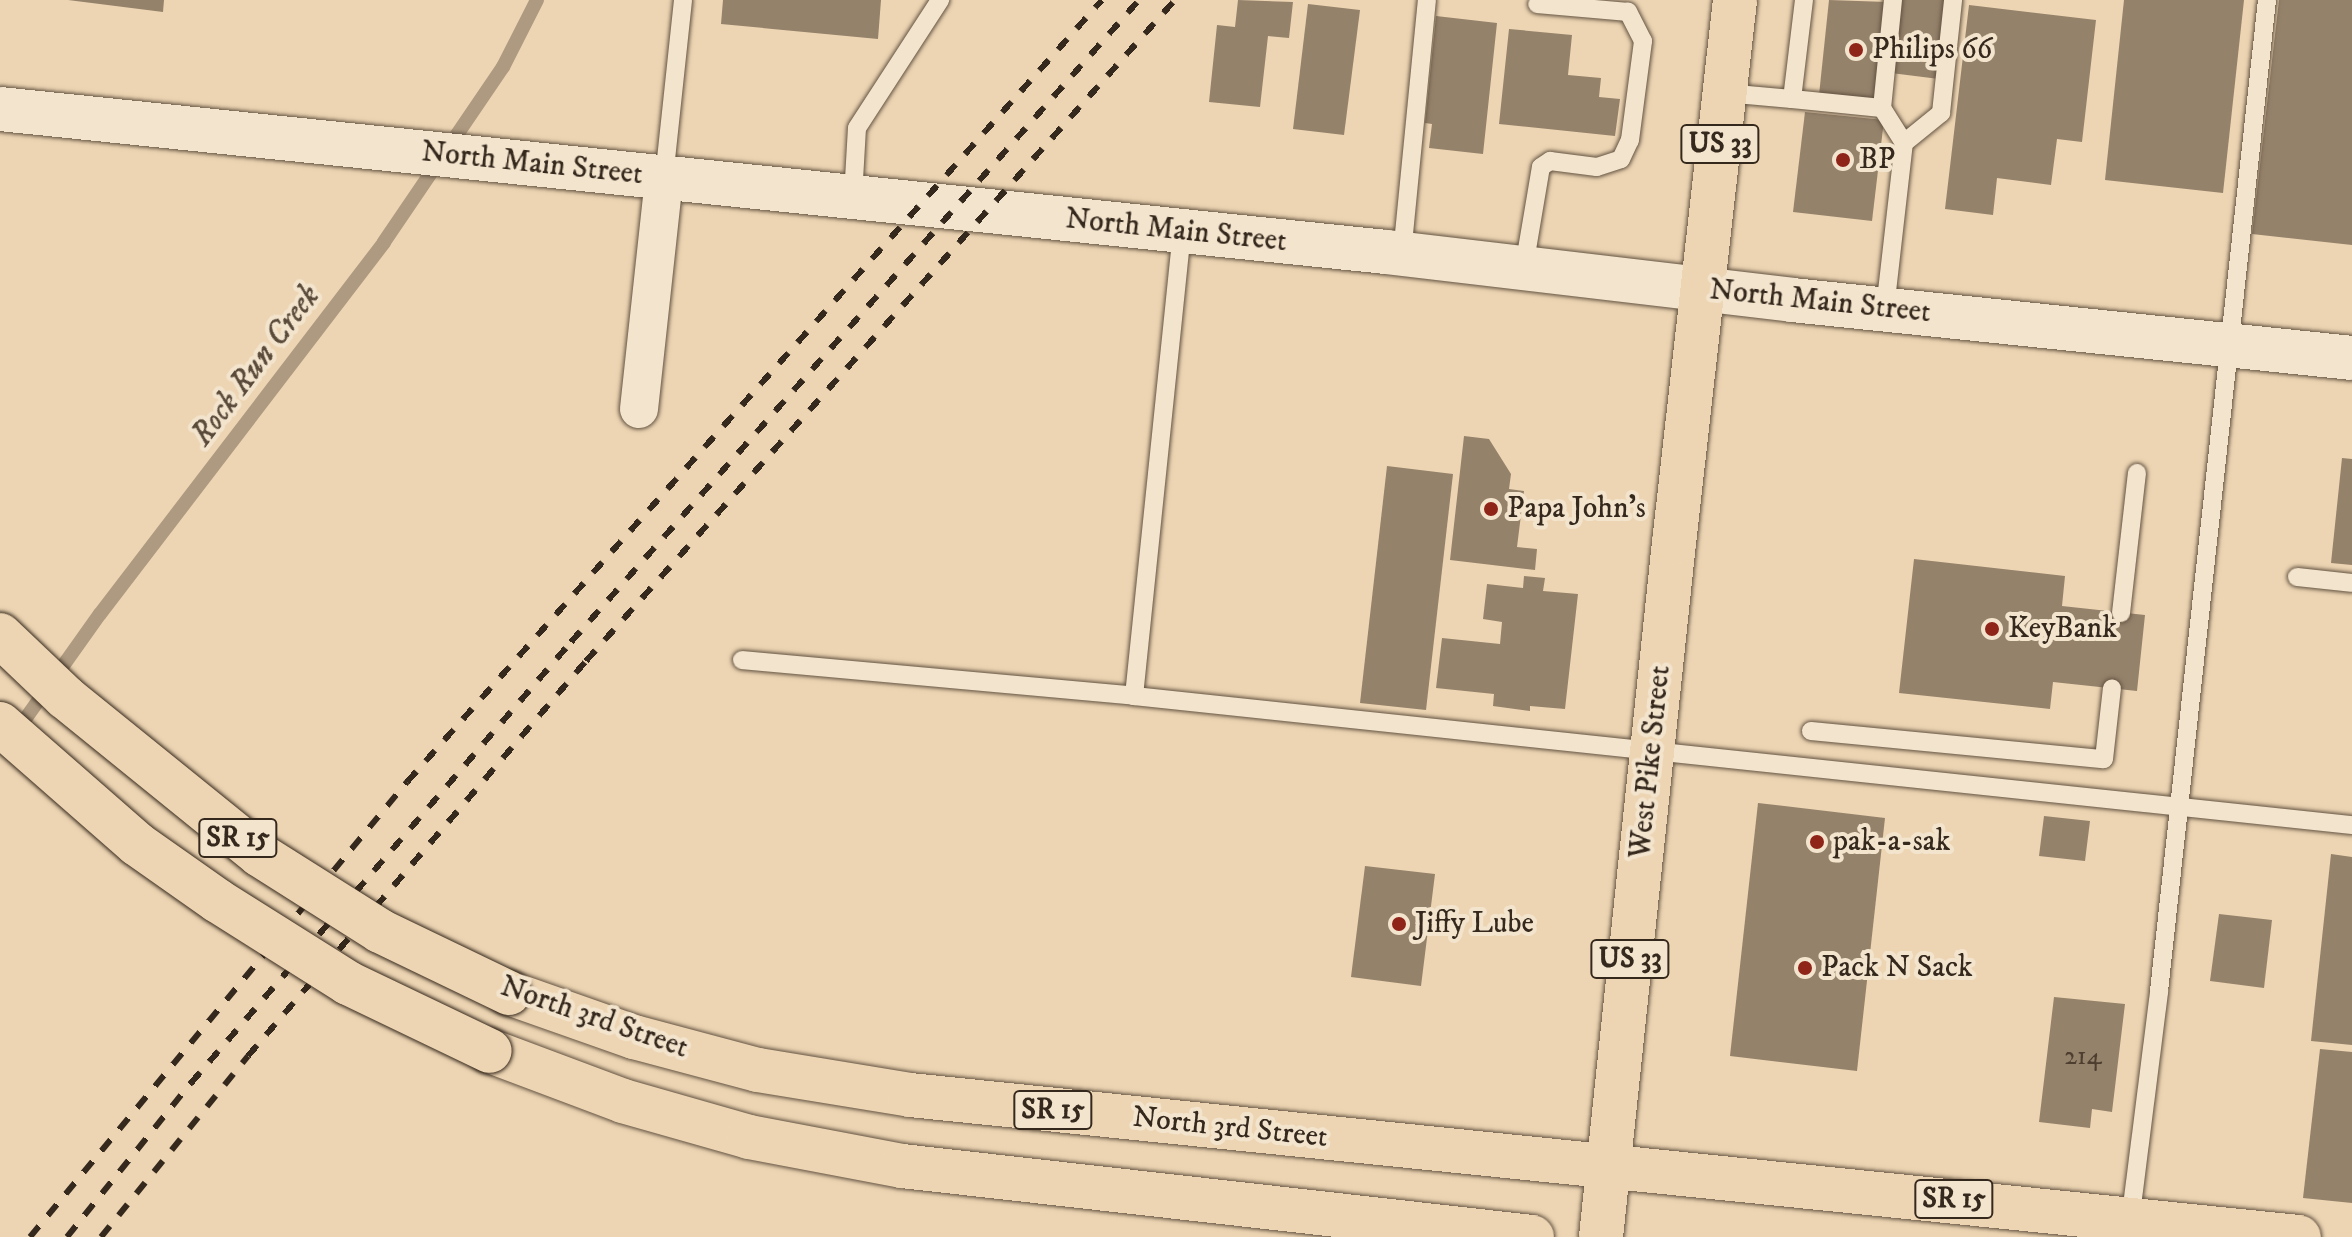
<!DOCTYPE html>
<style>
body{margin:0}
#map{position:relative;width:2352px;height:1237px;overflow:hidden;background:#edd5b3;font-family:"IM FELL DW Pica",serif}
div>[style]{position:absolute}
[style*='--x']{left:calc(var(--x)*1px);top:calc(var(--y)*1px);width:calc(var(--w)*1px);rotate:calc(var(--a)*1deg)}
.stream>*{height:14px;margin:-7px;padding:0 7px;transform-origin:7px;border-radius:7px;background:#ae9a80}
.building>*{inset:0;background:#95826b}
.roads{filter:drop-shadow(0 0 2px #635342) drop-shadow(0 0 2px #635342)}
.lane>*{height:18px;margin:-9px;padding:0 9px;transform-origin:9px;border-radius:9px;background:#f3e4ce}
.street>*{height:38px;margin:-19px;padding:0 19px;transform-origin:19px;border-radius:19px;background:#f3e4ce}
.secondary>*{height:44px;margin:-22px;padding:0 22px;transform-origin:22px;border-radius:22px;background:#f3e4ce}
.primary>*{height:44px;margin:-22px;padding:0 22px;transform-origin:22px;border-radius:22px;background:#edd5b3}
.highway>*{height:44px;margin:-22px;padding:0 22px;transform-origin:22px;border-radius:22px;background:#edd5b3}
.rail>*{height:6px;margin-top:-3px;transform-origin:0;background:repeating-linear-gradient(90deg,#35281c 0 14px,transparent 0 28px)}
.bridges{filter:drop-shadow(0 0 2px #35281c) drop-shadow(0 0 2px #35281c)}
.primary-bridge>*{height:44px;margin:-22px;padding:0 22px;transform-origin:22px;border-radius:22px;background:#edd5b3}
.dots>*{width:22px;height:22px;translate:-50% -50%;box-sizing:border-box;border:4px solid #f3e4ce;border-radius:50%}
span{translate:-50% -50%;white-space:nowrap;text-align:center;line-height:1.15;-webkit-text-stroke:8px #f3e4ce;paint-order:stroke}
.number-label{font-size:26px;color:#4d3e30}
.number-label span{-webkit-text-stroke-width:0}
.shield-label span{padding:2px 6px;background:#f3e4ce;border:2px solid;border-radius:6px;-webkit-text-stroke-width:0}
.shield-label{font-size:28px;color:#35281c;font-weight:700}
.poi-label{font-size:30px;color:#35281c}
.left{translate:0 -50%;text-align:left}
.street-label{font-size:30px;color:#35281c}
.water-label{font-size:32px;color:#594a3a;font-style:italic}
</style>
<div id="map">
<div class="stream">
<div style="--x:16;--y:732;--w:145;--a:-54.6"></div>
<div style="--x:100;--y:614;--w:468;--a:-52.6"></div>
<div style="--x:384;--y:242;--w:212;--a:-55.8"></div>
<div style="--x:503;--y:67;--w:75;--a:-63.1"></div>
</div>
<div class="building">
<div style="clip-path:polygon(68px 0,164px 0,163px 12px)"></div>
<div style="clip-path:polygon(723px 0,881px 0,878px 39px,721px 24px)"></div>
<div style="clip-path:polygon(1238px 0,1293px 2px,1289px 38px,1268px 36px,1260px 107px,1209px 102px,1217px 25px,1235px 27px)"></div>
<div style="clip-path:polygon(1829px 0,1887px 2px,1876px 101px,1819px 95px)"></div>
<div style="clip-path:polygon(1899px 0,1947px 0,1939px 79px,1891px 73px)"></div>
<div style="clip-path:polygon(2124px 0,2244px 0,2223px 193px,2105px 180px)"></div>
<div style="clip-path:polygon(2279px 0,2352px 0,2352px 245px,2252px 234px)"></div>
<div style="clip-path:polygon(1308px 4px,1360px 10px,1344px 135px,1293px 129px)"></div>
<div style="clip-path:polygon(1969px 5px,2096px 20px,2082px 142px,2057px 139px,2051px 185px,1997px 178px,1993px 215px,1945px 209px)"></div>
<div style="clip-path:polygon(1436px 16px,1497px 23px,1483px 154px,1429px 148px,1432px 124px,1425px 123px)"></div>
<div style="clip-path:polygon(1509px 29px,1572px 35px,1568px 75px,1601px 78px,1599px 97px,1620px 99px,1615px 136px,1499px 124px)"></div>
<div style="clip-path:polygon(1805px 112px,1884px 120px,1872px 221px,1793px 212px)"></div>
<div style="clip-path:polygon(1464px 436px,1489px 439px,1511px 474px,1509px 489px,1524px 491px,1517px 547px,1537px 549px,1535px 570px,1450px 560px)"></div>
<div style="clip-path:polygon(2342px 458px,2352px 459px,2352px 565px,2331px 563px)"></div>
<div style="clip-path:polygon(1387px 466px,1453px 474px,1426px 710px,1360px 703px)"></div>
<div style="clip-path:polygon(1914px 559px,2065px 576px,2062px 606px,2145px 615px,2137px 691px,2053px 682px,2050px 709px,1899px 693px)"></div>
<div style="clip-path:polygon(1524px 576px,1545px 578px,1543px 591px,1578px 594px,1565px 709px,1530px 706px,1530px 711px,1493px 706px,1494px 694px,1436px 688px,1442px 638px,1500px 644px,1502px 622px,1483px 619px,1487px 584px,1523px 588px)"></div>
<div style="clip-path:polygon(1758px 803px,1885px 818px,1857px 1071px,1730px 1056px)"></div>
<div style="clip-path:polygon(2044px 816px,2090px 821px,2085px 861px,2039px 856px)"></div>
<div style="clip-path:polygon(2331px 854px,2352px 857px,2352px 1045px,2311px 1041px)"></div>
<div style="clip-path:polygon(1365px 866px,1435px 874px,1421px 986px,1351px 977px)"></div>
<div style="clip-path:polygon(2219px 914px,2272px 920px,2264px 988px,2210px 981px)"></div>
<div style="clip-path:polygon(2054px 997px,2125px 1004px,2112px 1112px,2092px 1109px,2090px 1128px,2039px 1122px)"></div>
<div style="clip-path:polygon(2320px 1049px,2352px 1052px,2352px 1203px,2303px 1198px)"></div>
</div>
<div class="roads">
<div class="lane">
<div style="--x:1725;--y:93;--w:67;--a:5.1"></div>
<div style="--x:1792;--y:99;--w:100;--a:-83.1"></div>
<div style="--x:1792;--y:99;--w:90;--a:5.7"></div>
<div style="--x:1882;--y:108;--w:41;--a:57.8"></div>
<div style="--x:1882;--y:108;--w:109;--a:-84.2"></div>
<div style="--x:664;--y:178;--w:179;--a:-83.9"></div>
<div style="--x:853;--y:197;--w:69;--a:-86.7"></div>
<div style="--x:857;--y:128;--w:153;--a:-57"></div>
<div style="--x:1402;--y:254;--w:255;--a:-84.4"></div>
<div style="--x:1524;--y:267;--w:101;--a:-80.4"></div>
<div style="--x:1541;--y:167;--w:11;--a:-34"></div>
<div style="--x:1550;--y:161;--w:47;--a:7.3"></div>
<div style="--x:1597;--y:167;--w:25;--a:-18"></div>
<div style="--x:1621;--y:159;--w:21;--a:-65"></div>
<div style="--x:1630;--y:140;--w:100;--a:-82.5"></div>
<div style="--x:1643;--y:41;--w:33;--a:-117"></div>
<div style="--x:1628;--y:12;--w:91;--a:-175"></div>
<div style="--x:1885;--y:309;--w:167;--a:-83.5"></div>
<div style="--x:1904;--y:143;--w:48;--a:-39"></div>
<div style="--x:1941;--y:113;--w:114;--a:-83.9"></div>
<div style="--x:2297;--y:577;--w:55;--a:6.2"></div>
<div style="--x:2121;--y:613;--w:141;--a:-83.5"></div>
<div style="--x:742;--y:660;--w:394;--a:5.2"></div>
<div style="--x:1134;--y:696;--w:1225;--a:6.05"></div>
<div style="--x:1134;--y:696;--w:467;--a:-84.1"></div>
<div style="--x:1811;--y:731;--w:294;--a:5.5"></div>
<div style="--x:2104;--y:759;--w:71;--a:-83.6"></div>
<div style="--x:2130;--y:1222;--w:233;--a:-82.8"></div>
<div style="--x:2159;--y:991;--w:997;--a:-83.78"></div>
</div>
<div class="street">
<div style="--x:639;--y:409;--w:232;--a:-83.8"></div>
</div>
<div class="secondary">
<div style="--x:0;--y:109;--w:1393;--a:5.89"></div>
<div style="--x:1386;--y:252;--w:409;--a:6.7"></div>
<div style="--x:1792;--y:300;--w:563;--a:5.91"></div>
</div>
<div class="primary">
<div style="--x:509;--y:993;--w:133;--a:19.4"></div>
<div style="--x:634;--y:1037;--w:128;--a:14.9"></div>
<div style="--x:758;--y:1070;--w:154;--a:9.3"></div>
<div style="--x:910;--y:1095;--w:1396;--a:5.84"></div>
<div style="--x:490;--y:1051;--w:142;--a:20.6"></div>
<div style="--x:623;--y:1101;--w:131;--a:15.9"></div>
<div style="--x:749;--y:1137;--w:156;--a:10.7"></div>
<div style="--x:902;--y:1166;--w:634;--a:6.43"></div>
</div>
<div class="highway">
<div style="--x:1601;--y:1237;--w:698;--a:-84"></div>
<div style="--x:1674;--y:543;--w:546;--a:-83.59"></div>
</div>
</div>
<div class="rail">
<div style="--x:30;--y:1237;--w:591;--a:-50.36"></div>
<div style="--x:407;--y:782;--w:1046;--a:-48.37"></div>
<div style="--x:67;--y:1237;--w:198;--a:-51.2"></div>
<div style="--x:191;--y:1083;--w:582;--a:-49.25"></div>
<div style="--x:571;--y:642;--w:857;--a:-48.5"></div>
<div style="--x:101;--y:1237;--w:233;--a:-50.9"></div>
<div style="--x:248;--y:1056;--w:520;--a:-49.45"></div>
<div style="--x:586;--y:661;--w:885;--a:-48.3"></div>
</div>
<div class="bridges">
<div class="primary-bridge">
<div style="--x:0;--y:635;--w:90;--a:43.6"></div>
<div style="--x:65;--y:697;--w:251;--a:39"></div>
<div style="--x:260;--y:855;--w:142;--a:32.3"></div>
<div style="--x:380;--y:931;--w:143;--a:25.7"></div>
<div style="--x:0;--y:724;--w:182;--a:41.2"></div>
<div style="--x:137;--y:844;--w:99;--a:35.1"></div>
<div style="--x:218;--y:901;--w:154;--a:32.2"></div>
<div style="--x:348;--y:983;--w:157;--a:25.6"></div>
</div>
</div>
<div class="dots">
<div style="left:1856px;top:50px;background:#8f2418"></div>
<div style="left:1843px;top:160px;background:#8f2418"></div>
<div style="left:1491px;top:509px;background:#8f2418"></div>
<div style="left:1992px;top:629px;background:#8f2418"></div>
<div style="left:1817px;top:842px;background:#8f2418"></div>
<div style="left:1399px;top:924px;background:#8f2418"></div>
<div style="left:1805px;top:968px;background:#8f2418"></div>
</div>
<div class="number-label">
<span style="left:2083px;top:1057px">214</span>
</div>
<div class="shield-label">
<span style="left:1720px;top:144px">US 33</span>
<span style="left:238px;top:838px">SR 15</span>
<span style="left:1630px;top:959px">US 33</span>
<span style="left:1053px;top:1110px">SR 15</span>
<span style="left:1954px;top:1199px">SR 15</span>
</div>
<div class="poi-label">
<span class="left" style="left:1872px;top:50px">Philips 66</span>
<span class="left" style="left:1859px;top:160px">BP</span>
<span class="left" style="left:1507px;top:509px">Papa John's</span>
<span class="left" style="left:2008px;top:629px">KeyBank</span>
<span class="left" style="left:1833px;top:842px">pak-a-sak</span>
<span class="left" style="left:1415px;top:924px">Jiffy Lube</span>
<span class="left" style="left:1821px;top:968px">Pack N Sack</span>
</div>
<div class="street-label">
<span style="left:532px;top:164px;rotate:6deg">North Main Street</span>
<span style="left:1176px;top:231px;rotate:6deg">North Main Street</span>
<span style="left:1820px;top:302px;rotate:6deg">North Main Street</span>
<span style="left:1651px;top:762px;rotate:-84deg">West Pike Street</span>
<span style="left:594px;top:1018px;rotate:19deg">North 3rd Street</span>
<span style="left:1230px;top:1128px;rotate:6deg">North 3rd Street</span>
</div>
<div class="water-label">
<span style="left:256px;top:366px;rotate:-53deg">Rock Run Creek</span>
</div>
</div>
